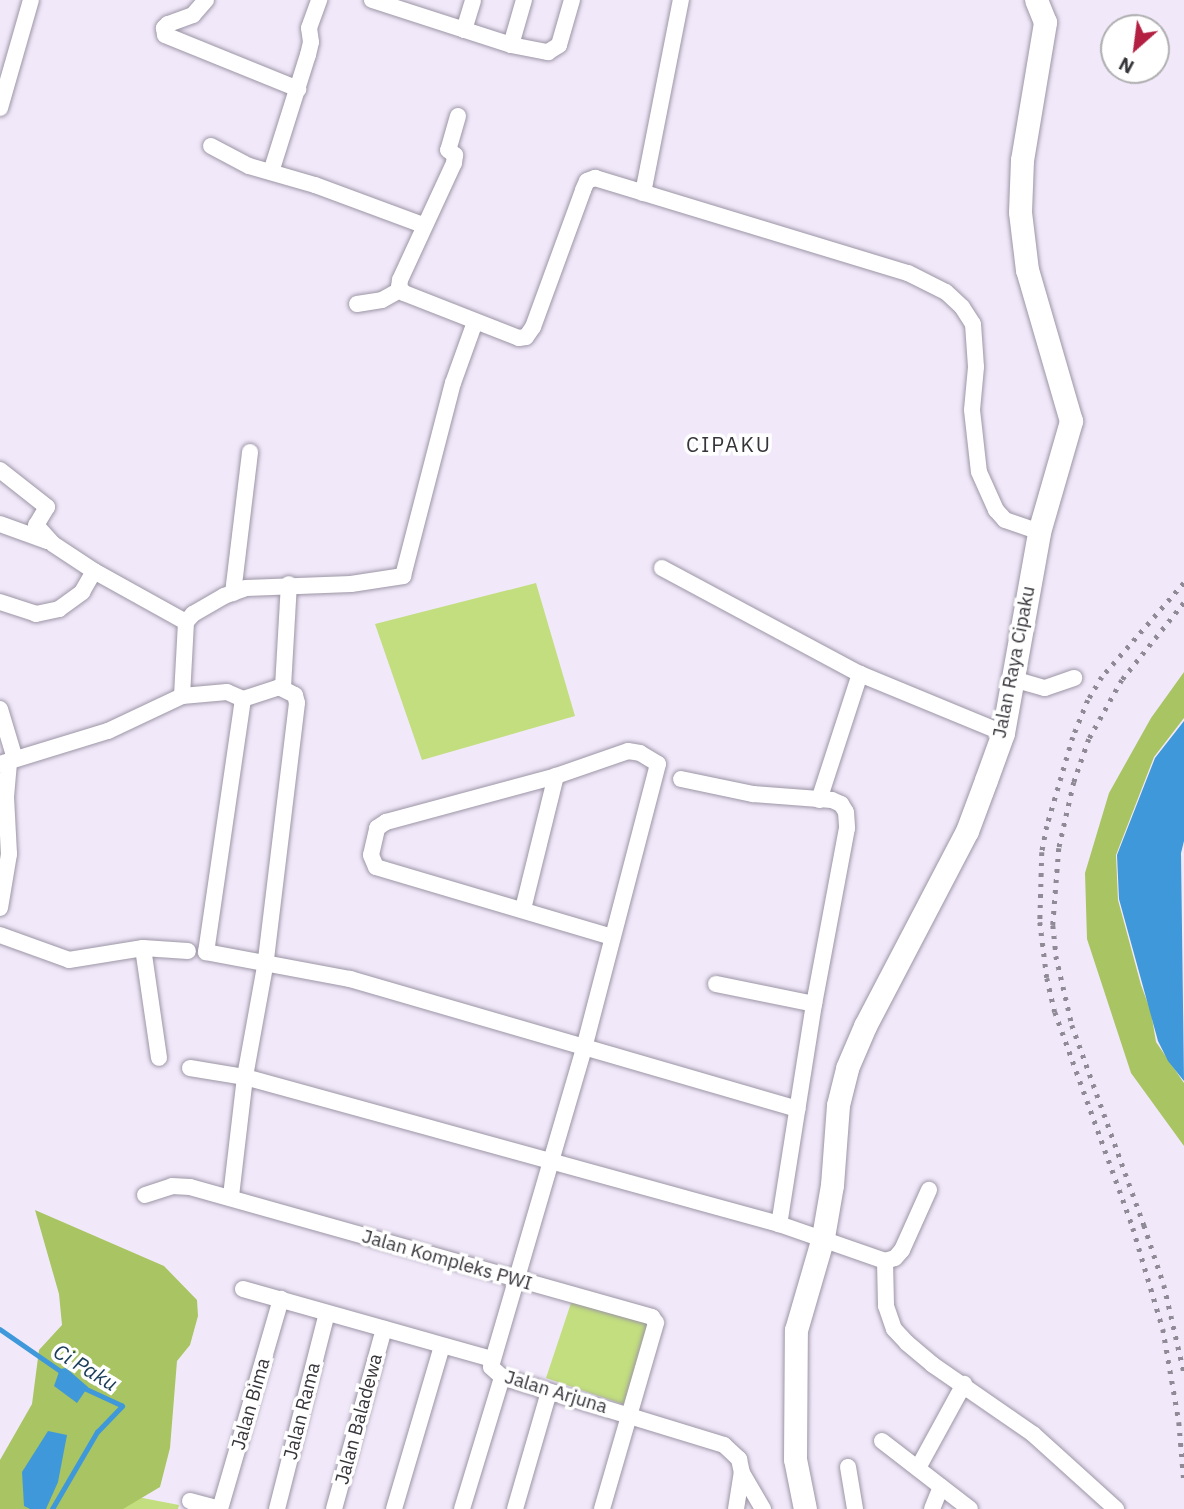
<!DOCTYPE html>
<style>
body{margin:0}
#map{position:relative;width:1184px;height:1509px;overflow:hidden;background:#f1e9fa;font-family:"IBM Plex Sans",sans-serif}
div>[style]{position:absolute}
[style*='--x']{left:calc(var(--x)*1px);top:calc(var(--y)*1px);width:calc(var(--w)*1px);rotate:calc(var(--a)*1deg)}
.green>*{inset:0;background:#c2de7e}
.forest>*{inset:0;background:#a9c462}
.water>*{inset:0;background:#3f98d9}
.stream>*{height:4.5px;margin:-2.25px;padding:0 2.25px;transform-origin:2.25px;border-radius:2.25px;background:#3f98d9}
.roads{filter:drop-shadow(0 0 2px #9c95a5) drop-shadow(0 0 2px #9c95a5)}
.street>*{height:16px;margin:-8px;padding:0 8px;transform-origin:8px;border-radius:8px;background:#fff}
.secondary>*{height:23px;margin:-11.5px;padding:0 11.5px;transform-origin:11.5px;border-radius:11.5px;background:#fff}
.rail>*{height:4.5px;margin-top:-2.25px;transform-origin:0;background:repeating-linear-gradient(90deg,#908a96 0 3.5px,transparent 0 10.5px)}
span{translate:-50% -50%;white-space:nowrap;text-align:center;line-height:1.15;-webkit-text-stroke:7px #fff;paint-order:stroke}
.street-label{font-size:19px;color:#37343a}
.neighbourhood-label{font-size:21px;color:#37343a;letter-spacing:2px}
.water-label{font-size:21px;color:#173b57;font-style:italic}
.north{position:absolute;left:1100px;top:14px;width:70px;height:70px;box-sizing:border-box;background:#fff;border:2px solid #afaeb0;border-radius:50%;rotate:208deg;font-size:19px;font-weight:700;line-height:28px;text-align:center;color:#37343a}
.north::after{content:'';display:block;margin:auto;width:24px;height:32px;background:#b32042;clip-path:polygon(50% 0,100% 100%,50% 72%,0 100%)}
</style>
<div id="map">
<div class="green">
<div style="clip-path:polygon(536px 583px,575px 716px,422px 760px,375px 624px)"></div>
<div style="clip-path:polygon(573px 1297px,656px 1323px,631px 1407px,546px 1378px)"></div>
<div style="clip-path:polygon(127px 1495px,179px 1505px,178px 1509px,102px 1509px)"></div>
</div>
<div class="forest">
<div style="clip-path:polygon(1184px 672px,1184px 718px,1154px 757px,1116px 855px,1118px 900px,1141px 985px,1151px 1012px,1156px 1042px,1184px 1083px,1184px 1146px,1131px 1073px,1087px 939px,1085px 873px,1109px 793px,1151px 718px)"></div>
<div style="clip-path:polygon(35px 1210px,164px 1266px,197px 1300px,198px 1316px,190px 1345px,177px 1361px,170px 1448px,160px 1487px,123px 1509px,0 1509px,0 1460px,32px 1404px,39px 1350px,62px 1325px,59px 1294px)"></div>
</div>
<div class="water">
<div style="clip-path:polygon(1184px 721px,1184px 841px,1181px 853px,1184px 1081px,1168px 1061px,1158px 1041px,1119px 899px,1117px 855px,1155px 758px)"></div>
<div style="clip-path:polygon(66px 1368px,88px 1387px,77px 1403px,54px 1386px,60px 1369px)"></div>
<div style="clip-path:polygon(48px 1431px,67px 1435px,58px 1482px,46px 1509px,30px 1509px,24px 1506px,22px 1472px)"></div>
</div>
<div class="stream">
<div style="--x:0;--y:1329;--w:75;--a:34.7"></div>
<div style="--x:52;--y:1509;--w:89;--a:-59.7"></div>
<div style="--x:97;--y:1432;--w:36;--a:-46"></div>
<div style="--x:122;--y:1406;--w:43;--a:-155.2"></div>
</div>
<div class="roads">
<div class="street">
<div style="--x:206;--y:0;--w:20;--a:131"></div>
<div style="--x:193;--y:15;--w:27;--a:160"></div>
<div style="--x:168;--y:24;--w:6;--a:135"></div>
<div style="--x:164;--y:28;--w:7;--a:82"></div>
<div style="--x:165;--y:35;--w:144;--a:22.1"></div>
<div style="--x:372;--y:0;--w:146;--a:17.9"></div>
<div style="--x:511;--y:45;--w:38;--a:11"></div>
<div style="--x:548;--y:52;--w:13;--a:-32"></div>
<div style="--x:559;--y:45;--w:47;--a:-73.9"></div>
<div style="--x:464;--y:30;--w:31;--a:-73"></div>
<div style="--x:511;--y:45;--w:47;--a:-73.9"></div>
<div style="--x:0;--y:108;--w:112;--a:-74"></div>
<div style="--x:458;--y:116;--w:35;--a:106"></div>
<div style="--x:448;--y:150;--w:9;--a:36"></div>
<div style="--x:455;--y:155;--w:8;--a:97"></div>
<div style="--x:454;--y:163;--w:129;--a:114.8"></div>
<div style="--x:400;--y:280;--w:7;--a:98"></div>
<div style="--x:399;--y:287;--w:8;--a:50"></div>
<div style="--x:404;--y:293;--w:123;--a:21.4"></div>
<div style="--x:519;--y:338;--w:7;--a:-8"></div>
<div style="--x:526;--y:337;--w:12;--a:-55"></div>
<div style="--x:533;--y:327;--w:146;--a:-69.9"></div>
<div style="--x:583;--y:190;--w:10;--a:-66"></div>
<div style="--x:587;--y:181;--w:9;--a:-21"></div>
<div style="--x:595;--y:178;--w:327;--a:16.9"></div>
<div style="--x:908;--y:273;--w:42;--a:26.6"></div>
<div style="--x:946;--y:292;--w:22;--a:43"></div>
<div style="--x:962;--y:307;--w:20;--a:57"></div>
<div style="--x:973;--y:324;--w:43;--a:86"></div>
<div style="--x:976;--y:367;--w:43;--a:95.3"></div>
<div style="--x:972;--y:410;--w:62;--a:83.6"></div>
<div style="--x:979;--y:472;--w:42;--a:65.9"></div>
<div style="--x:996;--y:510;--w:13;--a:48"></div>
<div style="--x:1005;--y:520;--w:36;--a:19"></div>
<div style="--x:211;--y:146;--w:43;--a:27.8"></div>
<div style="--x:249;--y:166;--w:69;--a:16.1"></div>
<div style="--x:315;--y:185;--w:115;--a:20.3"></div>
<div style="--x:271;--y:172;--w:123;--a:-72.5"></div>
<div style="--x:308;--y:55;--w:13;--a:-77"></div>
<div style="--x:311;--y:42;--w:14;--a:-98"></div>
<div style="--x:309;--y:28;--w:30;--a:-70"></div>
<div style="--x:643;--y:193;--w:197;--a:-78.9"></div>
<div style="--x:357;--y:304;--w:25;--a:-9"></div>
<div style="--x:382;--y:300;--w:21;--a:-29"></div>
<div style="--x:0;--y:470;--w:60;--a:38.2"></div>
<div style="--x:47;--y:507;--w:21;--a:121"></div>
<div style="--x:36;--y:525;--w:25;--a:48"></div>
<div style="--x:53;--y:544;--w:49;--a:33.4"></div>
<div style="--x:0;--y:524;--w:50;--a:19.9"></div>
<div style="--x:662;--y:568;--w:225;--a:28.2"></div>
<div style="--x:860;--y:674;--w:155;--a:22.4"></div>
<div style="--x:233;--y:593;--w:142;--a:-83.1"></div>
<div style="--x:0;--y:602;--w:38;--a:18"></div>
<div style="--x:36;--y:614;--w:24;--a:-12"></div>
<div style="--x:59;--y:609;--w:29;--a:-36"></div>
<div style="--x:82;--y:592;--w:24;--a:-60"></div>
<div style="--x:94;--y:571;--w:105;--a:29"></div>
<div style="--x:1013;--y:679;--w:33;--a:16"></div>
<div style="--x:1045;--y:688;--w:31;--a:-19"></div>
<div style="--x:283;--y:687;--w:103;--a:-86.7"></div>
<div style="--x:182;--y:696;--w:74;--a:-86.9"></div>
<div style="--x:186;--y:622;--w:11;--a:-49"></div>
<div style="--x:193;--y:614;--w:36;--a:-30"></div>
<div style="--x:224;--y:596;--w:23;--a:-20"></div>
<div style="--x:246;--y:588;--w:105;--a:-2.2"></div>
<div style="--x:351;--y:584;--w:53;--a:-8.7"></div>
<div style="--x:403;--y:576;--w:199;--a:-75.5"></div>
<div style="--x:453;--y:383;--w:65;--a:-70.2"></div>
<div style="--x:243;--y:699;--w:256;--a:98.3"></div>
<div style="--x:206;--y:952;--w:147;--a:10.6"></div>
<div style="--x:350;--y:979;--w:466;--a:16.2"></div>
<div style="--x:0;--y:709;--w:52;--a:73.3"></div>
<div style="--x:0;--y:764;--w:113;--a:-17"></div>
<div style="--x:108;--y:731;--w:82;--a:-25.3"></div>
<div style="--x:182;--y:696;--w:45;--a:-5.1"></div>
<div style="--x:227;--y:692;--w:17;--a:24"></div>
<div style="--x:243;--y:699;--w:38;--a:-18"></div>
<div style="--x:279;--y:687;--w:18;--a:27"></div>
<div style="--x:295;--y:695;--w:8;--a:76"></div>
<div style="--x:297;--y:703;--w:260;--a:96.9"></div>
<div style="--x:266;--y:961;--w:118;--a:100.3"></div>
<div style="--x:245;--y:1077;--w:121;--a:96.7"></div>
<div style="--x:681;--y:779;--w:74;--a:11.8"></div>
<div style="--x:753;--y:794;--w:79;--a:4.3"></div>
<div style="--x:832;--y:800;--w:10;--a:24"></div>
<div style="--x:841;--y:804;--w:9;--a:58"></div>
<div style="--x:846;--y:812;--w:16;--a:86"></div>
<div style="--x:847;--y:828;--w:179;--a:100.6"></div>
<div style="--x:814;--y:1004;--w:223;--a:99"></div>
<div style="--x:819;--y:800;--w:133;--a:-72"></div>
<div style="--x:0;--y:908;--w:55;--a:-80.5"></div>
<div style="--x:9;--y:854;--w:57;--a:-93"></div>
<div style="--x:6;--y:797;--w:36;--a:-85"></div>
<div style="--x:523;--y:909;--w:137;--a:-76.1"></div>
<div style="--x:0;--y:935;--w:73;--a:19.9"></div>
<div style="--x:69;--y:960;--w:75;--a:-9.2"></div>
<div style="--x:143;--y:948;--w:45;--a:3.8"></div>
<div style="--x:612;--y:937;--w:246;--a:-163.5"></div>
<div style="--x:376;--y:867;--w:13;--a:-113"></div>
<div style="--x:371;--y:855;--w:28;--a:-77"></div>
<div style="--x:377;--y:828;--w:11;--a:-34"></div>
<div style="--x:386;--y:822;--w:176;--a:-15.1"></div>
<div style="--x:556;--y:776;--w:76;--a:-19.1"></div>
<div style="--x:628;--y:751;--w:12;--a:9"></div>
<div style="--x:640;--y:753;--w:21;--a:31"></div>
<div style="--x:658;--y:764;--w:290;--a:104.6"></div>
<div style="--x:585;--y:1045;--w:335;--a:106.3"></div>
<div style="--x:491;--y:1367;--w:15;--a:42"></div>
<div style="--x:502;--y:1377;--w:232;--a:17"></div>
<div style="--x:724;--y:1445;--w:21;--a:43"></div>
<div style="--x:739;--y:1459;--w:14;--a:78"></div>
<div style="--x:742;--y:1473;--w:42;--a:59.7"></div>
<div style="--x:143;--y:948;--w:111;--a:81.7"></div>
<div style="--x:716;--y:984;--w:100;--a:11.5"></div>
<div style="--x:190;--y:1068;--w:56;--a:9.3"></div>
<div style="--x:245;--y:1077;--w:554;--a:15.39"></div>
<div style="--x:779;--y:1224;--w:112;--a:19.2"></div>
<div style="--x:885;--y:1261;--w:10;--a:-17"></div>
<div style="--x:895;--y:1258;--w:11;--a:-49"></div>
<div style="--x:902;--y:1250;--w:66;--a:-65.8"></div>
<div style="--x:145;--y:1195;--w:28;--a:-18"></div>
<div style="--x:172;--y:1186;--w:18;--a:3"></div>
<div style="--x:190;--y:1187;--w:480;--a:15.7"></div>
<div style="--x:652;--y:1317;--w:7;--a:56"></div>
<div style="--x:656;--y:1323;--w:194;--a:106.2"></div>
<div style="--x:885;--y:1261;--w:45;--a:88.7"></div>
<div style="--x:886;--y:1306;--w:24;--a:71"></div>
<div style="--x:894;--y:1329;--w:19;--a:47"></div>
<div style="--x:907;--y:1343;--w:34;--a:40"></div>
<div style="--x:933;--y:1365;--w:121;--a:34.6"></div>
<div style="--x:1033;--y:1434;--w:112;--a:42.1"></div>
<div style="--x:243;--y:1289;--w:259;--a:15.7"></div>
<div style="--x:882;--y:1441;--w:111;--a:37.7"></div>
<div style="--x:848;--y:1467;--w:43;--a:80.5"></div>
<div style="--x:918;--y:1468;--w:96;--a:-61.3"></div>
<div style="--x:190;--y:1501;--w:31;--a:15"></div>
<div style="--x:220;--y:1509;--w:219;--a:-73.8"></div>
<div style="--x:277;--y:1509;--w:202;--a:-75.7"></div>
<div style="--x:334;--y:1509;--w:187;--a:-74.5"></div>
<div style="--x:394;--y:1509;--w:170;--a:-73.6"></div>
<div style="--x:462;--y:1509;--w:138;--a:-73.1"></div>
<div style="--x:515;--y:1509;--w:122;--a:-73.8"></div>
<div style="--x:736;--y:1509;--w:36;--a:-81"></div>
<div style="--x:932;--y:1509;--w:24;--a:-68"></div>
</div>
<div class="secondary">
<div style="--x:805;--y:1509;--w:51;--a:-101.3"></div>
<div style="--x:795;--y:1459;--w:129;--a:-89.6"></div>
<div style="--x:796;--y:1330;--w:97;--a:-73.8"></div>
<div style="--x:823;--y:1237;--w:53;--a:-80.2"></div>
<div style="--x:832;--y:1185;--w:80;--a:-85.7"></div>
<div style="--x:838;--y:1105;--w:38;--a:-76"></div>
<div style="--x:847;--y:1068;--w:46;--a:-66.8"></div>
<div style="--x:865;--y:1026;--w:220;--a:-62.4"></div>
<div style="--x:967;--y:831;--w:54;--a:-69.6"></div>
<div style="--x:986;--y:780;--w:50;--a:-70.1"></div>
<div style="--x:1003;--y:733;--w:204;--a:-79.8"></div>
<div style="--x:1039;--y:532;--w:116;--a:-73.9"></div>
<div style="--x:1071;--y:421;--w:157;--a:-106.2"></div>
<div style="--x:1027;--y:270;--w:58;--a:-96.9"></div>
<div style="--x:1020;--y:212;--w:52;--a:-87.8"></div>
<div style="--x:1022;--y:160;--w:140;--a:-80.5"></div>
<div style="--x:1045;--y:22;--w:24;--a:-112"></div>
</div>
</div>
<div class="rail">
<div style="--x:1184;--y:583;--w:125;--a:131.1"></div>
<div style="--x:1102;--y:677;--w:27;--a:121"></div>
<div style="--x:1088;--y:700;--w:40;--a:112"></div>
<div style="--x:1073;--y:737;--w:93;--a:106.3"></div>
<div style="--x:1047;--y:826;--w:26;--a:101"></div>
<div style="--x:1042;--y:852;--w:70;--a:91.6"></div>
<div style="--x:1040;--y:922;--w:56;--a:82.9"></div>
<div style="--x:1047;--y:978;--w:35;--a:77"></div>
<div style="--x:1055;--y:1012;--w:230;--a:70.1"></div>
<div style="--x:1133;--y:1228;--w:105;--a:73.5"></div>
<div style="--x:1163;--y:1329;--w:94;--a:80.2"></div>
<div style="--x:1179;--y:1422;--w:59;--a:85.2"></div>
<div style="--x:1184;--y:603;--w:99;--a:128.8"></div>
<div style="--x:1122;--y:680;--w:68;--a:119.2"></div>
<div style="--x:1089;--y:739;--w:46;--a:109.2"></div>
<div style="--x:1074;--y:782;--w:68;--a:102.8"></div>
<div style="--x:1059;--y:848;--w:77;--a:94.5"></div>
<div style="--x:1053;--y:925;--w:31;--a:84"></div>
<div style="--x:1056;--y:956;--w:71;--a:76.9"></div>
<div style="--x:1072;--y:1025;--w:213;--a:70.2"></div>
<div style="--x:1144;--y:1225;--w:63;--a:71.6"></div>
<div style="--x:1164;--y:1285;--w:89;--a:77.1"></div>
</div>
<div class="street-label">
<span style="left:1014px;top:662px;rotate:-79deg">Jalan Raya Cipaku</span>
<span style="left:447px;top:1260px;rotate:16deg">Jalan Kompleks PWI</span>
<span style="left:556px;top:1392px;rotate:17deg">Jalan Arjuna</span>
<span style="left:251px;top:1404px;rotate:-74deg">Jalan Bima</span>
<span style="left:302px;top:1411px;rotate:-76deg">Jalan Rama</span>
<span style="left:359px;top:1419px;rotate:-75deg">Jalan Baladewa</span>
</div>
<div class="neighbourhood-label">
<span style="left:729px;top:444px">CIPAKU</span>
</div>
<div class="water-label">
<span style="left:86px;top:1367px;rotate:31deg">Ci Paku</span>
</div>
<div class="north">N</div>
</div>
